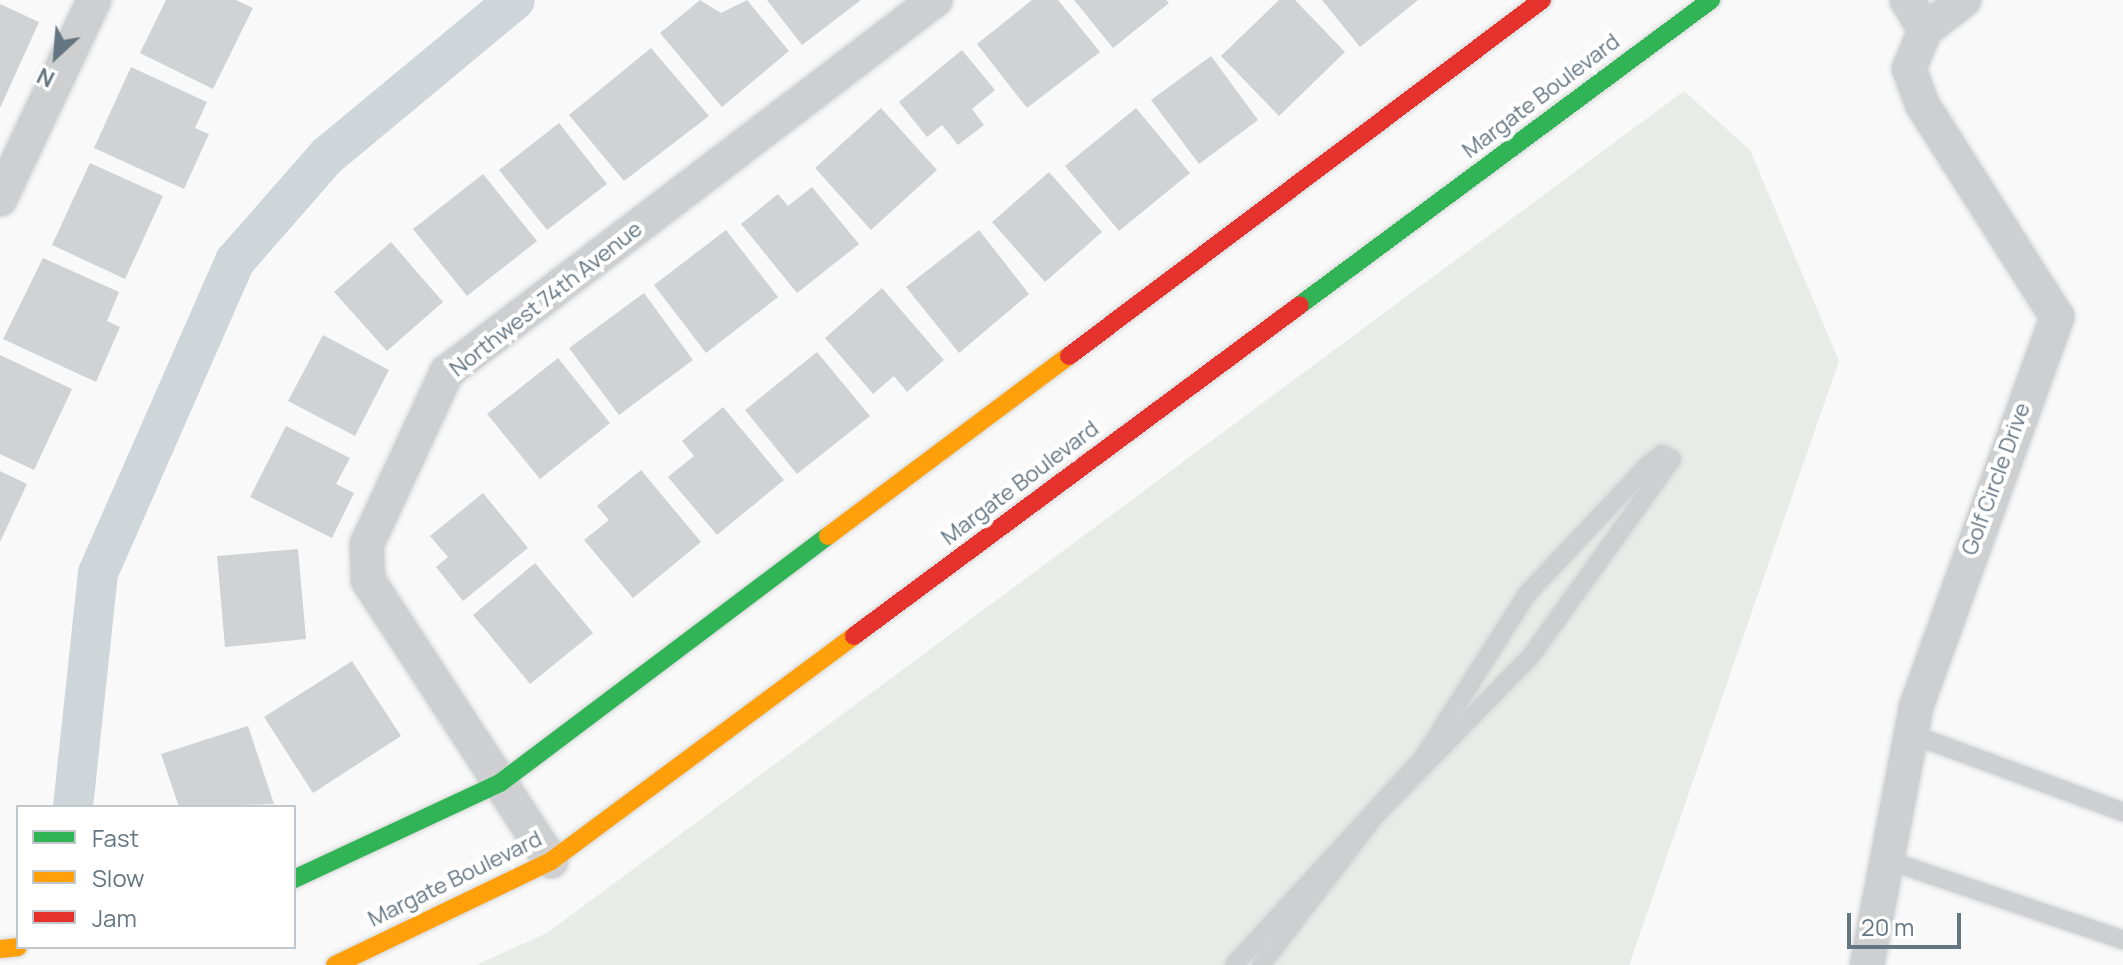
<!DOCTYPE html>
<style>
body{margin:0}
#map{position:relative;width:2123px;height:965px;overflow:hidden;background:#f9f9f9;font-family:Manrope,sans-serif}
div>[style]{position:absolute}
[style*='--x']{left:calc(var(--x)*1px);top:calc(var(--y)*1px);width:calc(var(--w)*1px);rotate:calc(var(--a)*1deg)}
.green>*{inset:0;background:#e8ebe6}
.canal>*{height:40px;margin:-20px;padding:0 20px;transform-origin:20px;border-radius:20px;background:#ced6d9}
.building>*{inset:0;background:#d0d2d3}
.roads{filter:drop-shadow(0 0 2px #d5d6d7) drop-shadow(0 0 2px #d5d6d7)}
.lane>*{height:18px;margin:-9px;padding:0 9px;transform-origin:9px;border-radius:9px;background:#cecfd0}
.street>*{height:34px;margin:-17px;padding:0 17px;transform-origin:17px;border-radius:17px;background:#cecfd0}
.fast>*{height:18px;margin:-9px;padding:0 9px;transform-origin:9px;border-radius:9px;background:#30b455}
.slow>*{height:18px;margin:-9px;padding:0 9px;transform-origin:9px;border-radius:9px;background:#ff9f0a}
.jam>*{height:18px;margin:-9px;padding:0 9px;transform-origin:9px;border-radius:9px;background:#e5322d}
span{translate:-50% -50%;white-space:nowrap;text-align:center;line-height:1.15;-webkit-text-stroke:8px #fff;paint-order:stroke}
.street-label{font-size:22px;color:#657683}
.legend{position:absolute;left:16px;top:805px;width:280px;height:144px;box-sizing:border-box;background:#fff;border:2px solid #c1c8cd;margin:0;padding:10px 14px;list-style:none;font-size:24px;color:#657683}
.legend li{display:flex;align-items:center;gap:16px;height:40px}
.legend b{width:40px;border:2px solid #c1c8cd}
.north{position:absolute;left:16px;top:16px;width:80px;height:80px;-webkit-text-stroke:6px #fff;paint-order:stroke;rotate:206deg;font-size:22px;font-weight:700;line-height:32px;text-align:center;color:#657683}
.north::after{content:'';display:block;margin:auto;width:28px;height:36px;background:#657683;clip-path:polygon(50% 0,100% 100%,50% 72%,0 100%)}
.scale{position:absolute;left:1847px;top:913px;width:114px;height:36px;box-sizing:border-box;border:4px solid #657683;border-top:0;padding-left:10px;font-size:24px;line-height:28px;white-space:nowrap;color:#657683;-webkit-text-stroke:6px #fff;paint-order:stroke}
</style>
<div id="map">
<div class="green">
<div style="clip-path:polygon(1684px 91px,1750px 150px,1839px 361px,1629px 965px,476px 965px,547px 933px)"></div>
</div>
<div class="canal">
<div style="--x:73;--y:807;--w:235;--a:-83.9"></div>
<div style="--x:98;--y:573;--w:341;--a:-66.3"></div>
<div style="--x:235;--y:261;--w:140;--a:-48.8"></div>
<div style="--x:327;--y:156;--w:244;--a:-39.7"></div>
</div>
<div class="building">
<div style="clip-path:polygon(166px 0,236px 0,253px 8px,213px 89px,140px 53px)"></div>
<div style="clip-path:polygon(700px 0,721px 13px,747px 0,789px 51px,722px 107px,660px 33px)"></div>
<div style="clip-path:polygon(767px 0,861px 0,802px 45px)"></div>
<div style="clip-path:polygon(1032px 0,1058px 0,1100px 52px,1027px 108px,977px 44px)"></div>
<div style="clip-path:polygon(1074px 0,1166px 0,1169px 3px,1113px 48px)"></div>
<div style="clip-path:polygon(1279px 0,1295px 0,1345px 52px,1279px 116px,1221px 56px)"></div>
<div style="clip-path:polygon(1322px 0,1418px 0,1360px 47px)"></div>
<div style="clip-path:polygon(0 4px,39px 22px,0 108px)"></div>
<div style="clip-path:polygon(651px 48px,709px 116px,624px 181px,569px 115px)"></div>
<div style="clip-path:polygon(962px 50px,995px 90px,972px 109px,984px 125px,958px 145px,942px 125px,927px 137px,899px 102px)"></div>
<div style="clip-path:polygon(1211px 56px,1258px 120px,1199px 164px,1151px 100px)"></div>
<div style="clip-path:polygon(131px 67px,207px 102px,195px 128px,209px 134px,184px 189px,94px 148px)"></div>
<div style="clip-path:polygon(881px 108px,937px 170px,871px 230px,815px 168px)"></div>
<div style="clip-path:polygon(1136px 108px,1190px 173px,1119px 231px,1065px 166px)"></div>
<div style="clip-path:polygon(559px 123px,607px 184px,547px 230px,499px 170px)"></div>
<div style="clip-path:polygon(90px 163px,163px 196px,125px 279px,52px 245px)"></div>
<div style="clip-path:polygon(1049px 172px,1102px 232px,1045px 282px,992px 222px)"></div>
<div style="clip-path:polygon(483px 174px,537px 241px,467px 296px,413px 229px)"></div>
<div style="clip-path:polygon(812px 187px,859px 244px,797px 293px,741px 224px,778px 194px,788px 206px)"></div>
<div style="clip-path:polygon(726px 230px,778px 297px,706px 353px,654px 285px)"></div>
<div style="clip-path:polygon(979px 230px,1029px 294px,959px 353px,906px 287px)"></div>
<div style="clip-path:polygon(391px 242px,443px 302px,387px 351px,334px 292px)"></div>
<div style="clip-path:polygon(43px 258px,119px 292px,107px 321px,120px 327px,96px 382px,3px 339px)"></div>
<div style="clip-path:polygon(882px 288px,944px 360px,907px 392px,894px 376px,873px 394px,825px 338px)"></div>
<div style="clip-path:polygon(644px 293px,693px 360px,619px 415px,569px 348px)"></div>
<div style="clip-path:polygon(323px 335px,389px 370px,355px 436px,288px 401px)"></div>
<div style="clip-path:polygon(817px 352px,870px 416px,797px 474px,745px 410px)"></div>
<div style="clip-path:polygon(0 355px,72px 389px,34px 470px,0 454px)"></div>
<div style="clip-path:polygon(558px 358px,610px 423px,540px 479px,487px 414px)"></div>
<div style="clip-path:polygon(723px 407px,784px 480px,717px 535px,668px 477px,694px 456px,682px 441px)"></div>
<div style="clip-path:polygon(286px 426px,350px 458px,336px 484px,354px 493px,332px 538px,250px 497px)"></div>
<div style="clip-path:polygon(641px 470px,701px 542px,633px 598px,584px 540px,609px 520px,597px 506px)"></div>
<div style="clip-path:polygon(0 471px,27px 484px,0 542px)"></div>
<div style="clip-path:polygon(483px 493px,528px 548px,463px 601px,436px 567px,448px 557px,430px 536px)"></div>
<div style="clip-path:polygon(298px 549px,306px 639px,225px 647px,217px 556px)"></div>
<div style="clip-path:polygon(535px 563px,593px 633px,530px 684px,473px 615px)"></div>
<div style="clip-path:polygon(352px 661px,401px 736px,313px 793px,264px 717px)"></div>
<div style="clip-path:polygon(248px 726px,274px 804px,179px 807px,161px 754px)"></div>
</div>
<div class="roads">
<div class="lane">
<div style="--x:1911;--y:734;--w:226;--a:20.2"></div>
<div style="--x:1887;--y:860;--w:249;--a:18.7"></div>
<div style="--x:1234;--y:965;--w:280;--a:-47.6"></div>
<div style="--x:1423;--y:758;--w:194;--a:-57.6"></div>
<div style="--x:1527;--y:594;--w:177;--a:-46.8"></div>
<div style="--x:1648;--y:465;--w:18;--a:-38"></div>
<div style="--x:1662;--y:454;--w:11;--a:27"></div>
<div style="--x:1672;--y:459;--w:242;--a:125.6"></div>
<div style="--x:1531;--y:656;--w:223;--a:134.3"></div>
<div style="--x:1375;--y:816;--w:188;--a:127.4"></div>
</div>
<div class="street">
<div style="--x:1907;--y:0;--w:35;--a:59"></div>
<div style="--x:0;--y:199;--w:220;--a:-64.7"></div>
<div style="--x:551;--y:861;--w:335;--a:-123.1"></div>
<div style="--x:368;--y:580;--w:36;--a:-92"></div>
<div style="--x:367;--y:544;--w:190;--a:-65.1"></div>
<div style="--x:447;--y:372;--w:614;--a:-37.32"></div>
<div style="--x:1867;--y:965;--w:263;--a:-79.2"></div>
<div style="--x:1916;--y:707;--w:415;--a:-70.1"></div>
<div style="--x:2057;--y:317;--w:252;--a:-122.4"></div>
<div style="--x:1922;--y:104;--w:37;--a:-110"></div>
<div style="--x:1909;--y:69;--w:42;--a:-67.7"></div>
<div style="--x:1925;--y:30;--w:49;--a:-37.6"></div>
</div>
<div class="fast">
<div style="--x:1300;--y:305;--w:512;--a:-36.58"></div>
<div style="--x:294;--y:879;--w:227;--a:-25"></div>
<div style="--x:500;--y:783;--w:411;--a:-37"></div>
</div>
<div class="slow">
<div style="--x:828;--y:536;--w:301;--a:-36.8"></div>
<div style="--x:0;--y:949;--w:18;--a:-6"></div>
<div style="--x:335;--y:965;--w:240;--a:-25.7"></div>
<div style="--x:551;--y:861;--w:377;--a:-36.6"></div>
</div>
<div class="jam">
<div style="--x:1069;--y:356;--w:592;--a:-36.97"></div>
<div style="--x:854;--y:636;--w:555;--a:-36.58"></div>
</div>
</div>
<div class="street-label">
<span style="left:1541px;top:96px;rotate:-37deg">Margate Boulevard</span>
<span style="left:546px;top:299px;rotate:-38deg">Northwest 74th Avenue</span>
<span style="left:1996px;top:479px;rotate:-70deg">Golf Circle Drive</span>
<span style="left:1020px;top:483px;rotate:-37deg">Margate Boulevard</span>
<span style="left:455px;top:879px;rotate:-26deg">Margate Boulevard</span>
</div>
<ul class="legend">
<li><b style="height:10px;background:#30b455"></b>Fast</li>
<li><b style="height:10px;background:#ff9f0a"></b>Slow</li>
<li><b style="height:10px;background:#e5322d"></b>Jam</li>
</ul>
<div class="north">N</div>
<div class="scale">20 m</div>
</div>
